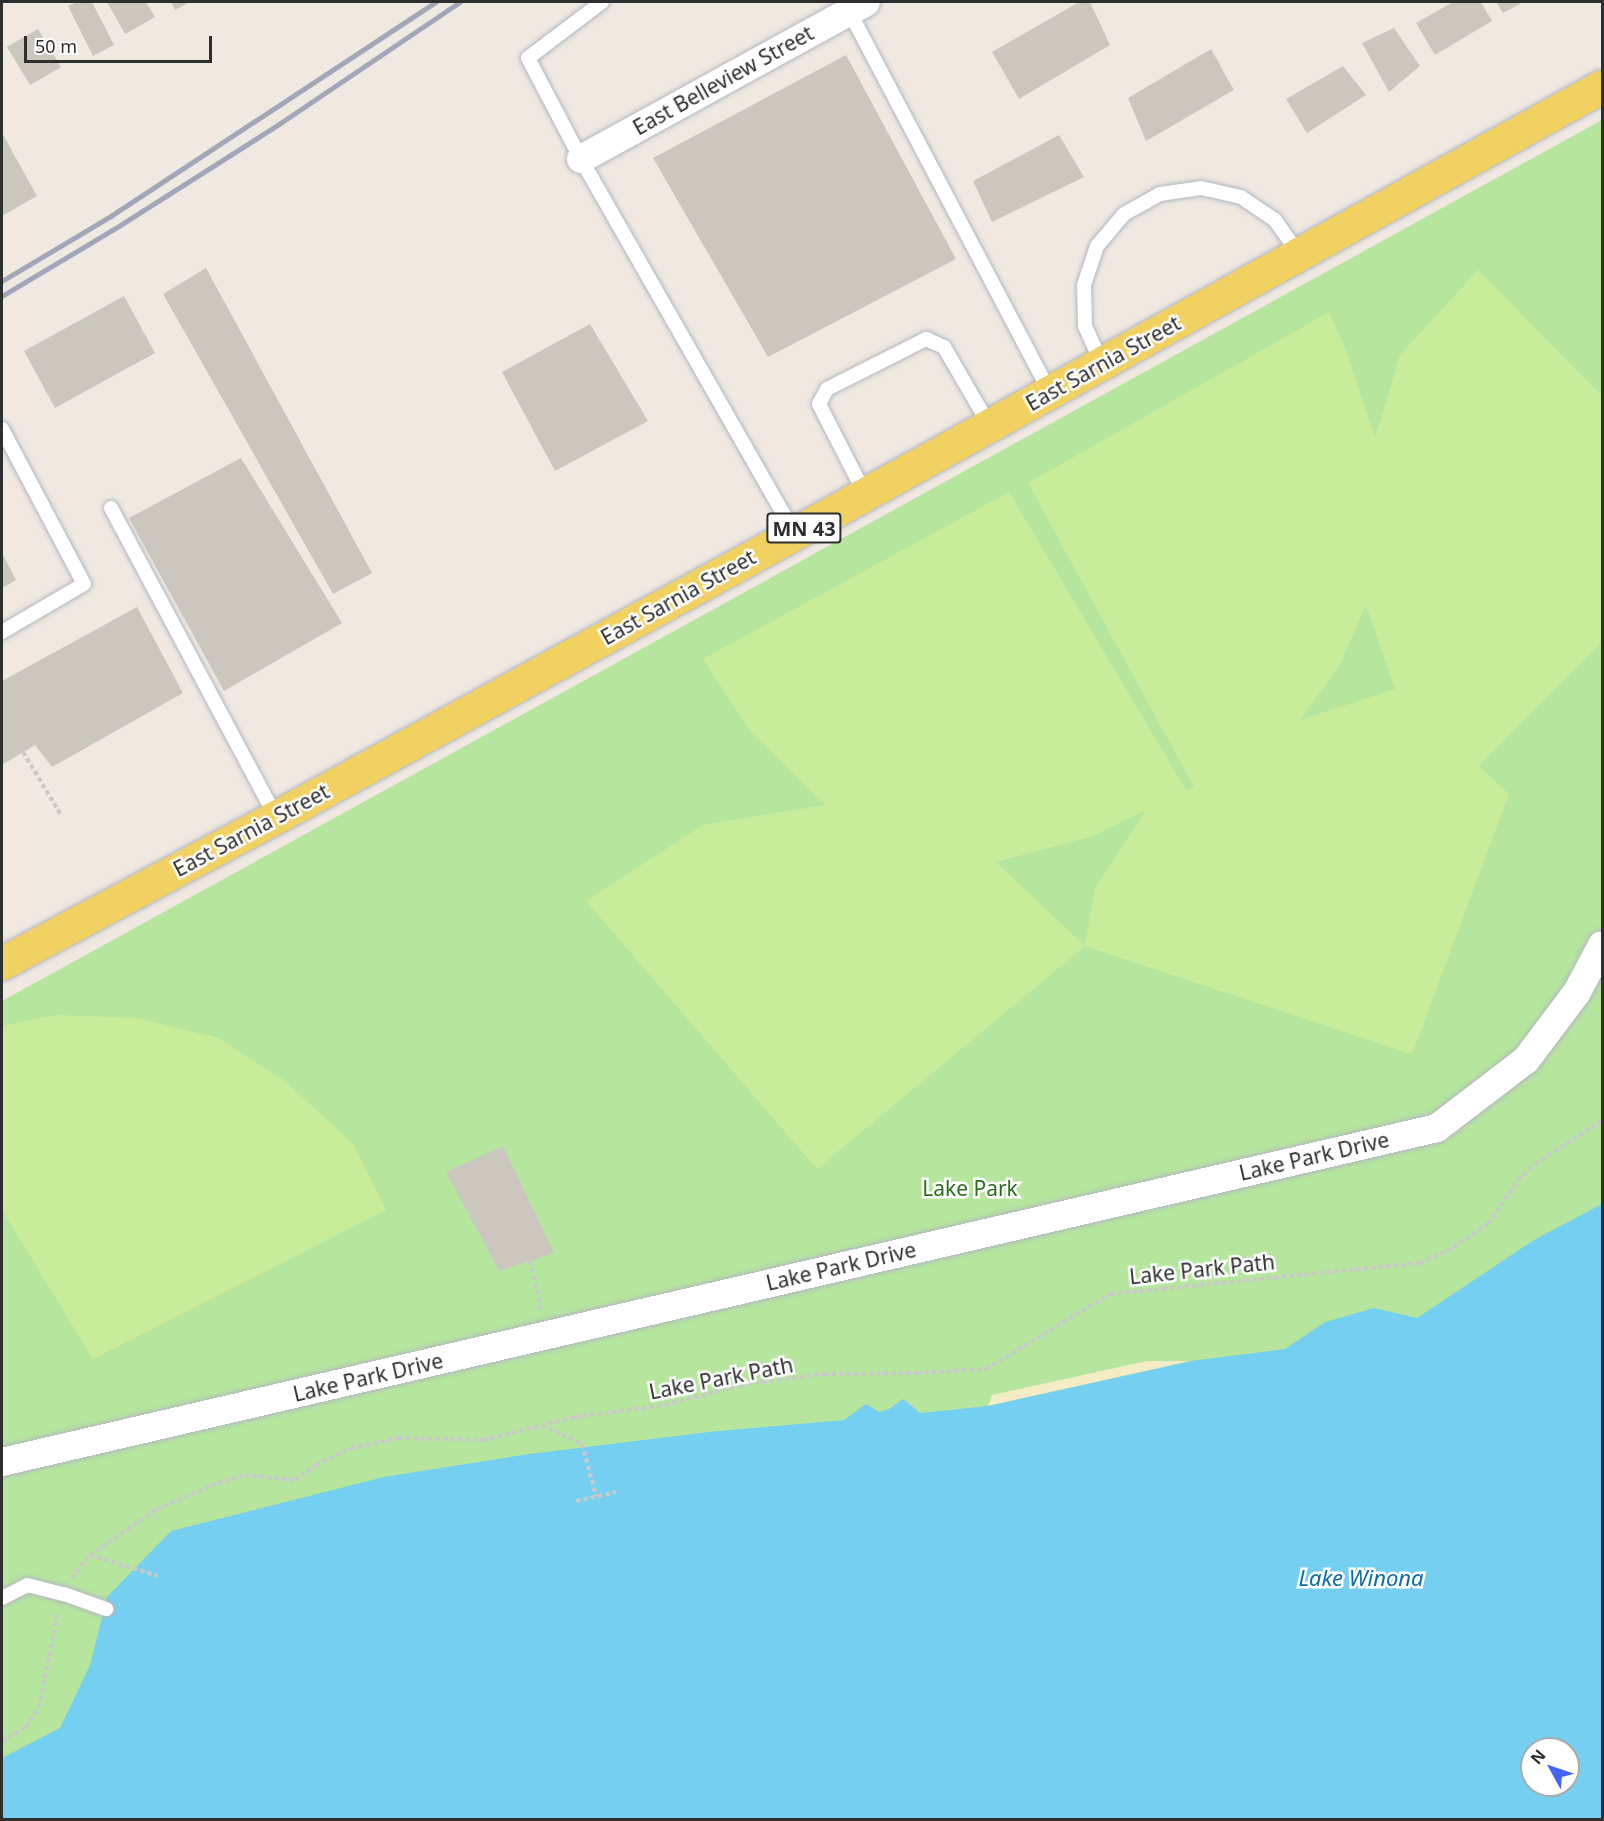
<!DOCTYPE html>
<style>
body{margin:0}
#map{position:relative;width:1604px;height:1821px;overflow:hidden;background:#efe9e1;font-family:"Noto Sans",sans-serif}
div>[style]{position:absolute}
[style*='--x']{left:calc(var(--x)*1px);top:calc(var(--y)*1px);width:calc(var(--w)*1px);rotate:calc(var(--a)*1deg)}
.green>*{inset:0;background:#b6e59e}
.sand>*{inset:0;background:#f3ecc5}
.pitch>*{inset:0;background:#c9ec9a}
.water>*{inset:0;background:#75cff0}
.building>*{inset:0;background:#cbc7bf}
.path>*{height:4px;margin-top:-2px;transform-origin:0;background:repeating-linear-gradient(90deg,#c9c9c9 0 4.5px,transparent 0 7.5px)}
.roads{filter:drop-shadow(0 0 2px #b4b7c1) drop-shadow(0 0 2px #b4b7c1)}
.service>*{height:14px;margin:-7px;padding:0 7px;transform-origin:7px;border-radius:7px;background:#fff}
.minor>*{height:28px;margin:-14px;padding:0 14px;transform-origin:14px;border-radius:14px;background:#fff}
.primary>*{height:33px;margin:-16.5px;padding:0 16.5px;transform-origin:16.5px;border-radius:16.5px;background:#f2d163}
.rail>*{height:4.5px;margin:-2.25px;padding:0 2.25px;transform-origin:2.25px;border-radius:2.25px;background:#a3a6b8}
span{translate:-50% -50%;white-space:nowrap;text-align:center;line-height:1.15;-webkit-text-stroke:5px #fff;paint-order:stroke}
.shield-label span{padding:2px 4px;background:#fff;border:2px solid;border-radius:4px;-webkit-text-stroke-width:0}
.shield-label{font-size:20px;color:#2e2e2e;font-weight:700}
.street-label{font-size:21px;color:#2e2e2e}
.park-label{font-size:21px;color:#2c6e1b}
.water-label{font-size:22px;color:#0d6fa3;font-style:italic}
.frame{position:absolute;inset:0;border:3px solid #2e2e2e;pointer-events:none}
.north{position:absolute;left:1520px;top:1737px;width:60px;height:60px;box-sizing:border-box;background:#fff;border:2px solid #ababab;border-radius:50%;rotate:310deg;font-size:16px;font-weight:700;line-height:24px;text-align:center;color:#2e2e2e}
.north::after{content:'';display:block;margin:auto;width:21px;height:27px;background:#4264fb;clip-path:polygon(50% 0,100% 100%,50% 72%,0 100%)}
.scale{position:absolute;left:24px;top:36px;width:188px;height:27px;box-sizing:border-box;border:3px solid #2e2e2e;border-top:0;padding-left:8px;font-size:18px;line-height:21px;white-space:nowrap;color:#2e2e2e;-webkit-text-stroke:4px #fff;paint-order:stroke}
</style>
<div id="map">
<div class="green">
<div style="clip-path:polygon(evenodd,1602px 120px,1602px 1819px,2px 1819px,2px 1001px,1602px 120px,1532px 1749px,1568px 1749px,1568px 1785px,1532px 1785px,1532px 1749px)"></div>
</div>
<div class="sand">
<div style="clip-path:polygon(1147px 1361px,1191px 1361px,988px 1406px,992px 1395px)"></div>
</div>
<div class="pitch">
<div style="clip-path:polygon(evenodd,1478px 270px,1602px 396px,1602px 641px,1479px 766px,1509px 794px,1412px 1054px,1085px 946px,817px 1169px,586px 901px,703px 825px,826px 805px,751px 732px,703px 659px,1009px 492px,1186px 790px,1194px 787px,1028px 483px,1329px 312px,1346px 350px,1375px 438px,1400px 355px,1478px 270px,1366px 605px,1395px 689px,1300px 720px,1339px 666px,1366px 605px,1478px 270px,1146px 810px,1095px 888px,1085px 946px,996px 862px,1093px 836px,1146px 810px)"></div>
<div style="clip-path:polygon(55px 1015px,137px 1018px,218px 1038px,285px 1081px,353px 1144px,386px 1210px,93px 1359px,2px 1210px,2px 1026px)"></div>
</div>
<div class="water">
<div style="clip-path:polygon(evenodd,1602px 1204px,1602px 1819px,2px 1820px,2px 1758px,60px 1728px,90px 1665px,107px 1597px,171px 1531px,384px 1477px,529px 1454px,709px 1432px,844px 1420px,866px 1404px,879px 1412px,889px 1409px,903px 1399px,920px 1413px,988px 1406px,1191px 1361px,1285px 1349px,1325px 1322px,1374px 1308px,1417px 1318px,1534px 1240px,1602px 1204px,1532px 1749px,1568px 1749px,1568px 1785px,1532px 1785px,1532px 1749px)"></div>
</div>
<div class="building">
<div style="clip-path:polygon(77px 2px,92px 2px,114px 45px,93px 56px,68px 6px)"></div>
<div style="clip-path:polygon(107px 2px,146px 2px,155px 17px,125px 34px)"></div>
<div style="clip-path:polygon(171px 2px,190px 2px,175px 10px)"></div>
<div style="clip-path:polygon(1079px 2px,1090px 2px,1110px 45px,1019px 99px,992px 52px)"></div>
<div style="clip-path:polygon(1453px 2px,1481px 2px,1492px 21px,1435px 55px,1416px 23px)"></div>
<div style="clip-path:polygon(1496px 2px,1523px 2px,1503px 13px)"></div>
<div style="clip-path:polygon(1394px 28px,1420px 66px,1389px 92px,1362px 43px)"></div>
<div style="clip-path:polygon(38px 29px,61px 67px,30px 85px,7px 47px)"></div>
<div style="clip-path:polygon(1211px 49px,1234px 90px,1146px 141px,1128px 98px)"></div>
<div style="clip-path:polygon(846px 55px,956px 259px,768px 357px,653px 158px)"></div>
<div style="clip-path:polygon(1343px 66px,1366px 95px,1307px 133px,1286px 99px)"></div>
<div style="clip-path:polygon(2px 133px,37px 196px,2px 216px)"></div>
<div style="clip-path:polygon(1059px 135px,1084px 177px,992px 222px,973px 181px)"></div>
<div style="clip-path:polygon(206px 268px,372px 573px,333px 594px,163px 294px)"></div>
<div style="clip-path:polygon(124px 296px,155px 353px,55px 408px,24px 351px)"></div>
<div style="clip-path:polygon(590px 324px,648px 421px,555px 471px,502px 372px)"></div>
<div style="clip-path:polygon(241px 458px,342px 623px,224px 691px,129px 518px)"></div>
<div style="clip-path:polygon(2px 553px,16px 580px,2px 588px)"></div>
<div style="clip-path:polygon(137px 607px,183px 693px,52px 767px,35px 745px,2px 765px,2px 681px)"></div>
<div style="clip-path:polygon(503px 1146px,554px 1253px,499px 1271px,446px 1172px)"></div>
</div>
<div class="path">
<div style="--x:23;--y:752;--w:74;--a:58.9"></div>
<div style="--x:530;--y:1261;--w:50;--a:77.3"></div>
<div style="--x:542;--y:1425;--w:44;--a:25.4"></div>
<div style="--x:582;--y:1444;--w:54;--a:74.9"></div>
<div style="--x:576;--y:1501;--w:41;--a:-12.7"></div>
<div style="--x:90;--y:1555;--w:71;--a:17.2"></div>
<div style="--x:72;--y:1578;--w:29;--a:-52"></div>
<div style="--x:90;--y:1555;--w:81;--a:-34.5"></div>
<div style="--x:157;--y:1509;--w:66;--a:-23.1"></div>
<div style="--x:218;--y:1483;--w:28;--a:-17"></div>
<div style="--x:245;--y:1475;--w:50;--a:5.7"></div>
<div style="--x:295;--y:1480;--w:26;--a:-36"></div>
<div style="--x:316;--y:1465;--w:39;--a:-26"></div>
<div style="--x:351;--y:1448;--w:48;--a:-12"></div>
<div style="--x:398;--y:1438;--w:85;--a:1.3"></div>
<div style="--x:483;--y:1440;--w:95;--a:-14"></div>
<div style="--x:575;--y:1417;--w:91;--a:-7.6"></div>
<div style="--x:665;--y:1405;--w:78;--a:-14.9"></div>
<div style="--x:740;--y:1385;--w:85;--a:-7.5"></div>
<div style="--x:824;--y:1374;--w:93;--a:-0.6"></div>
<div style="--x:917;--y:1373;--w:69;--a:-3.3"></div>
<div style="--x:986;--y:1369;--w:145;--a:-31.2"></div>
<div style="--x:1110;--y:1294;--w:312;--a:-5.7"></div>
<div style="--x:1420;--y:1263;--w:30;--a:-24"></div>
<div style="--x:1447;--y:1251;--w:49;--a:-33.4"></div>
<div style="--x:1488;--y:1224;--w:53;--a:-55.7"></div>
<div style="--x:1518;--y:1180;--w:23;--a:-43"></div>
<div style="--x:1535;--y:1164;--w:80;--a:-32.7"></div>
<div style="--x:2;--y:1741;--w:28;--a:-30"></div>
<div style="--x:26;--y:1727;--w:24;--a:-57"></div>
<div style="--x:39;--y:1707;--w:97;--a:-78.7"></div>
</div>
<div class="roads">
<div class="service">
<div style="--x:602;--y:2;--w:93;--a:142.9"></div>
<div style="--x:528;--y:58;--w:114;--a:62.3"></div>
<div style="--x:581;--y:159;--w:430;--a:60.3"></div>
<div style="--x:849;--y:11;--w:431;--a:62.2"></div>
<div style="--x:1102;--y:364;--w:42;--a:-114.1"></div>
<div style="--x:1085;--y:326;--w:41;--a:-91.4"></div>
<div style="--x:1084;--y:285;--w:41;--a:-71.6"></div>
<div style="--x:1097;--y:246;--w:42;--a:-49.8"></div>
<div style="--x:1124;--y:214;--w:41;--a:-29.1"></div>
<div style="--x:1160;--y:194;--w:41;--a:-8.3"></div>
<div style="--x:1201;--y:188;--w:41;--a:12.7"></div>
<div style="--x:1241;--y:197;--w:41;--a:34.1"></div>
<div style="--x:1275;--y:220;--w:42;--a:54.8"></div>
<div style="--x:2;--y:429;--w:175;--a:62.1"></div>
<div style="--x:84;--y:584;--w:95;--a:149.7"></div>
<div style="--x:865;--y:494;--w:101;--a:-117.1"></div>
<div style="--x:819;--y:404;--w:17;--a:-62"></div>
<div style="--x:827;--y:389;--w:111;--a:-26.8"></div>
<div style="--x:926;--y:339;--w:20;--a:24"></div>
<div style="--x:944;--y:347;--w:91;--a:59.8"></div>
<div style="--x:111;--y:508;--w:350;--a:61.9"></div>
<div style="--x:2;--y:1598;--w:28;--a:-27"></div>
<div style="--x:27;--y:1585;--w:38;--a:14"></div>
<div style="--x:64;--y:1594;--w:45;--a:19.7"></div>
</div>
<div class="minor">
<div style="--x:581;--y:159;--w:325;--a:-28.8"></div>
<div style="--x:2;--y:1462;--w:1473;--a:-13.1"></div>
<div style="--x:1437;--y:1128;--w:112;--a:-37.4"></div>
<div style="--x:1526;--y:1060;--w:85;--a:-53.1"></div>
<div style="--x:1577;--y:992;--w:53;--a:-62"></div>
</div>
<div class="primary">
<div style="--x:2;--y:963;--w:310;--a:-28.1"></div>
<div style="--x:276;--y:817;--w:536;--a:-28.67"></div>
<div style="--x:746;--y:560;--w:978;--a:-28.97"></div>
</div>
</div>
<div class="rail">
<div style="--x:2;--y:281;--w:127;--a:-30.8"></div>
<div style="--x:111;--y:216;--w:389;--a:-33.4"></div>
<div style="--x:2;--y:296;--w:136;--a:-30.9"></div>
<div style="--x:119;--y:226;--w:190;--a:-32.5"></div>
<div style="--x:279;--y:124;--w:218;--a:-34"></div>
</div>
<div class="shield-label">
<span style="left:804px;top:528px">MN 43</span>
</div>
<div class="street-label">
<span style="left:723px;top:80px;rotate:-29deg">East Belleview Street</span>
<span style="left:1103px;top:363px;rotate:-29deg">East Sarnia Street</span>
<span style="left:678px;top:597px;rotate:-29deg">East Sarnia Street</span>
<span style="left:251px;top:830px;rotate:-28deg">East Sarnia Street</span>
<span style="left:1314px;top:1156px;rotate:-13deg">Lake Park Drive</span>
<span style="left:841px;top:1266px;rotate:-13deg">Lake Park Drive</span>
<span style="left:1202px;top:1269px;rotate:-6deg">Lake Park Path</span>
<span style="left:368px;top:1377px;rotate:-13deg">Lake Park Drive</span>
<span style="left:721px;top:1378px;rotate:-11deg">Lake Park Path</span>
</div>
<div class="park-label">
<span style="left:970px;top:1188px">Lake Park</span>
</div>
<div class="water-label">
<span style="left:1361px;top:1578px">Lake Winona</span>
</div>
<div class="frame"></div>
<div class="north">N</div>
<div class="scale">50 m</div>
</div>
